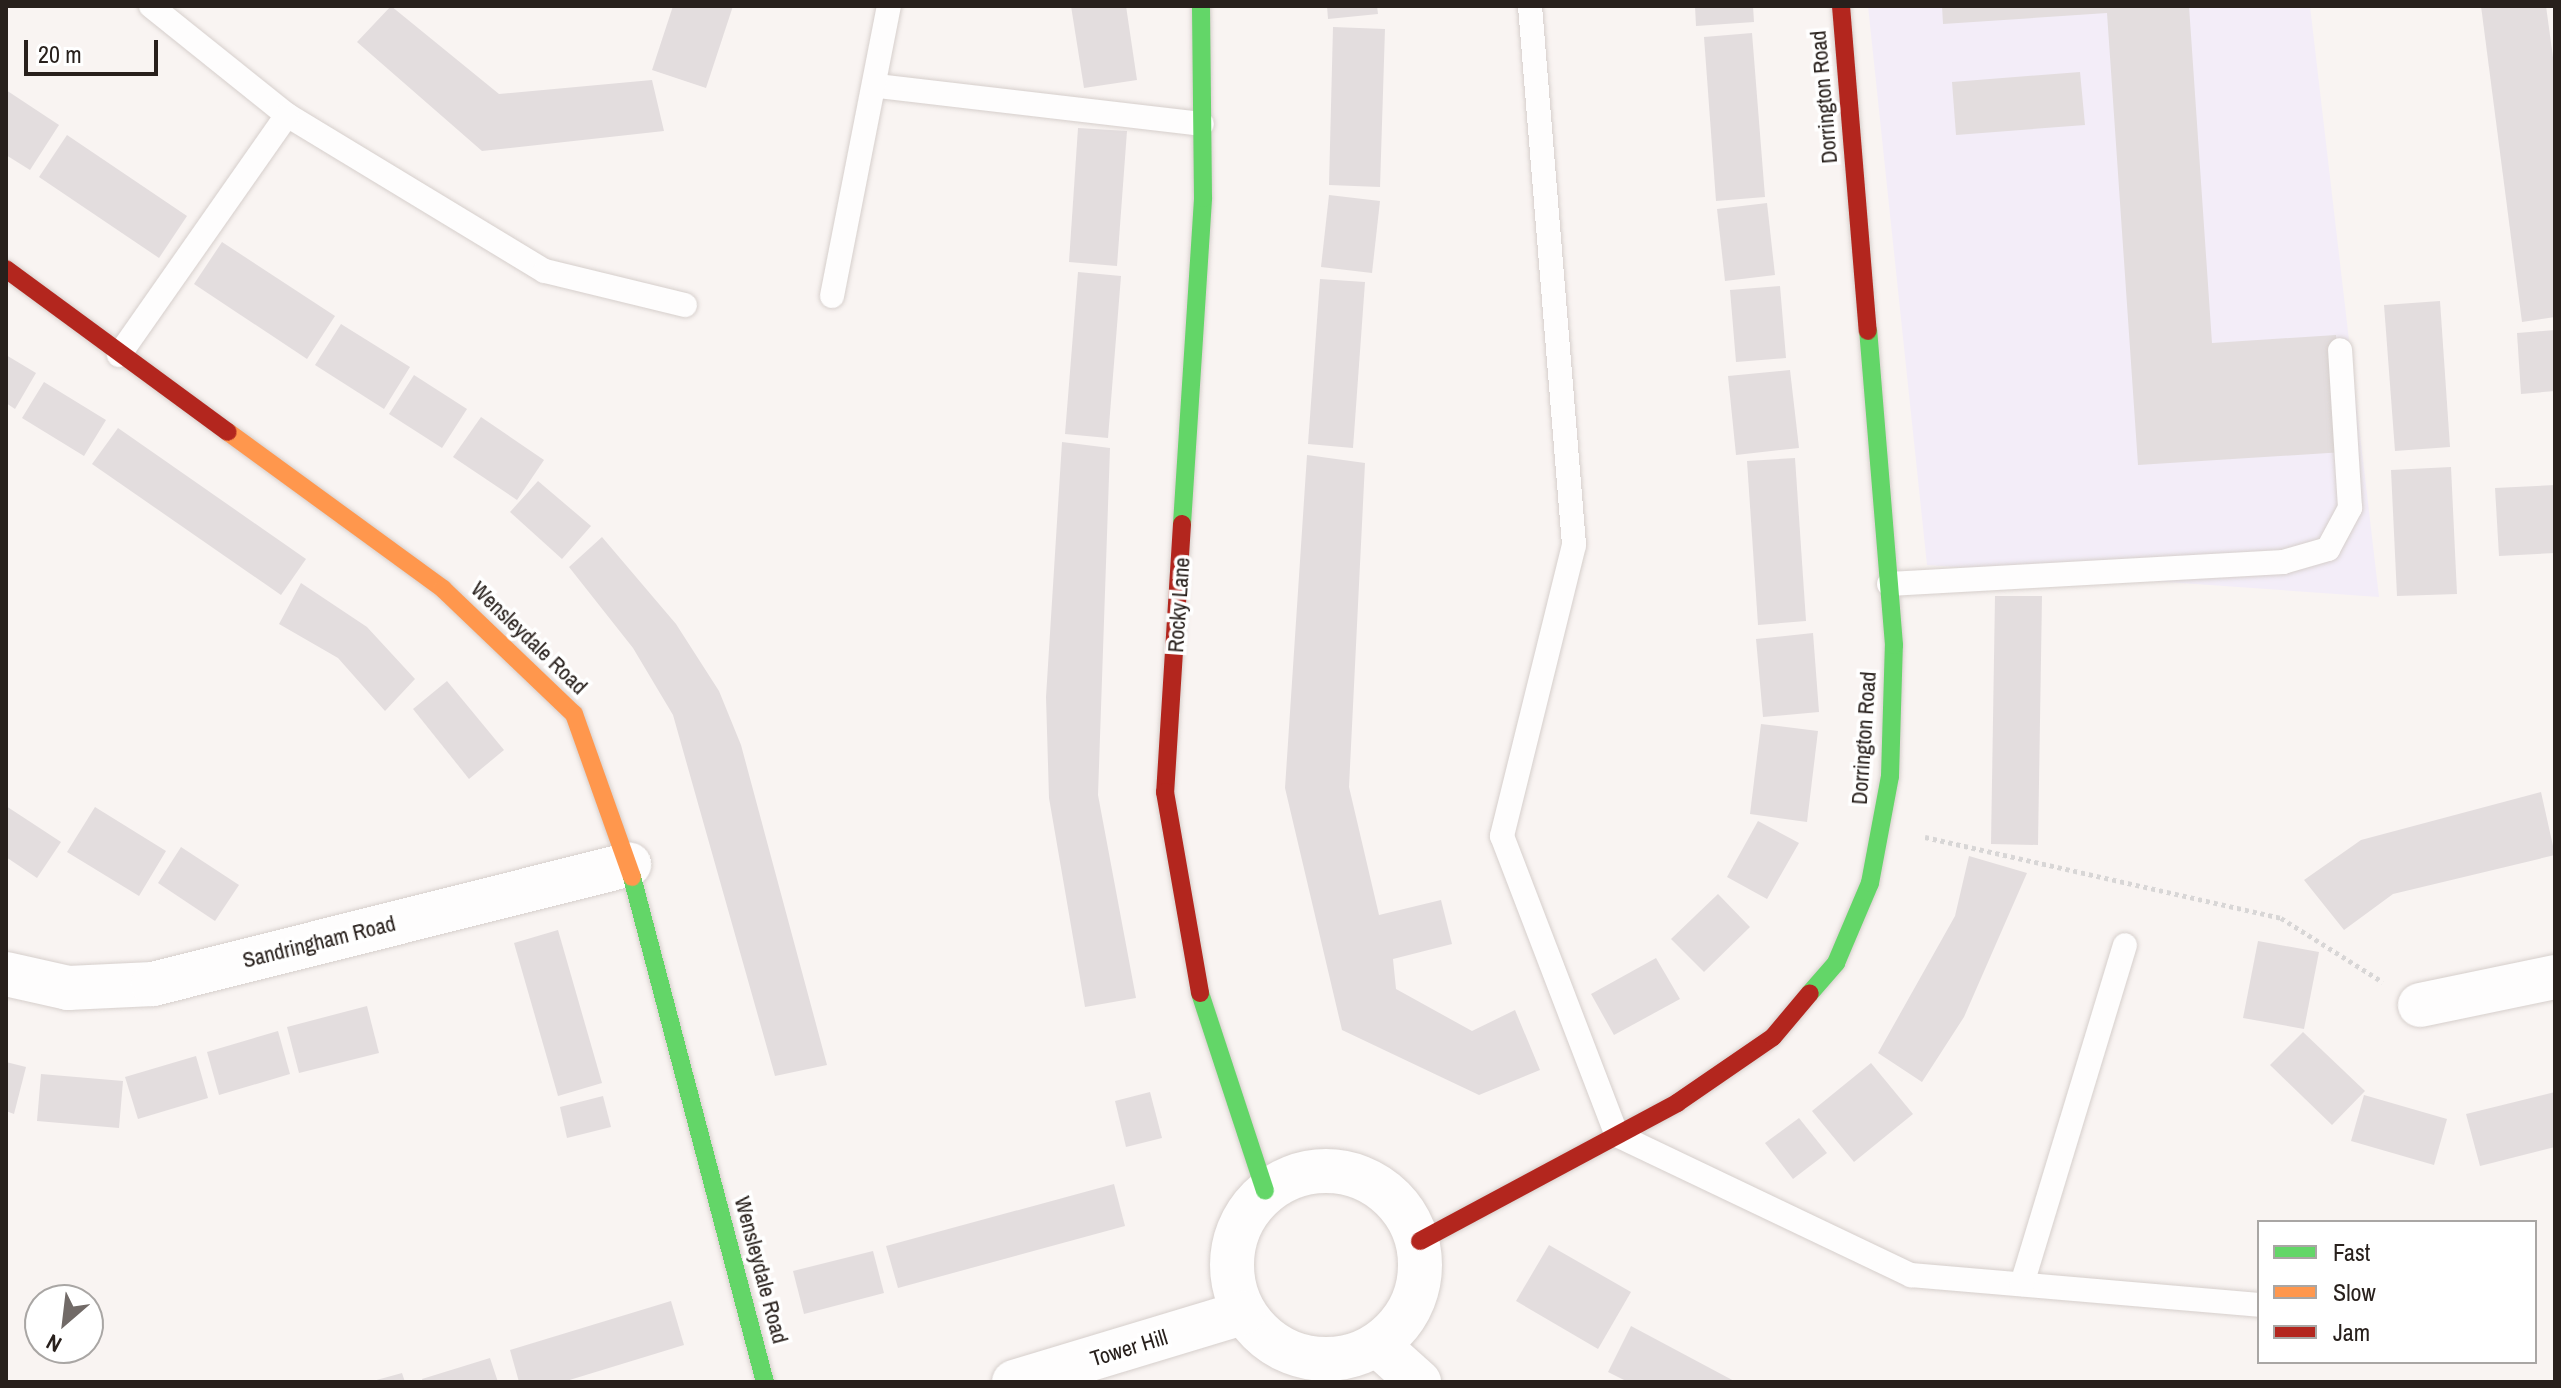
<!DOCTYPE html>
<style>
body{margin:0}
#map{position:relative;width:2561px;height:1388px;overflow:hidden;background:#f9f4f2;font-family:"Archivo Narrow",sans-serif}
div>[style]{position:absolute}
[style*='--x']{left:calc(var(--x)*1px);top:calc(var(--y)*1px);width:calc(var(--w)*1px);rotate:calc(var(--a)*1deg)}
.commercial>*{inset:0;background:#f3edf8}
.building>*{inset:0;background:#e3ddde}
.path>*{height:5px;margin-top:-2.5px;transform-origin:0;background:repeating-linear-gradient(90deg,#d8d6d6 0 4px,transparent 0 8px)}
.roads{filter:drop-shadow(0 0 2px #d6cfcc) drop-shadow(0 0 2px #d6cfcc)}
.lane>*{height:24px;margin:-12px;padding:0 12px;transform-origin:12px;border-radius:12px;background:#fefdfd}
.street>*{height:44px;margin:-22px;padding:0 22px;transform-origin:22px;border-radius:22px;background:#fefdfd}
.street>.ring{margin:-22px;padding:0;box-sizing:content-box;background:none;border:44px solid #fefdfd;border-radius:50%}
.fast>*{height:18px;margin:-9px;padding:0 9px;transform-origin:9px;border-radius:9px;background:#63d668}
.slow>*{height:18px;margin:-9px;padding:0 9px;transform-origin:9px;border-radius:9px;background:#ff974d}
.jam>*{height:18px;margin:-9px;padding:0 9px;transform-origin:9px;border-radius:9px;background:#b3261e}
span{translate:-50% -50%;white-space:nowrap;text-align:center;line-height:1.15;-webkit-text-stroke:7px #fff;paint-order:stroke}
.street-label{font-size:22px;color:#28201c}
.frame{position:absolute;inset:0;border:8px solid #28201c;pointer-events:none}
.legend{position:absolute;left:2257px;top:1220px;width:280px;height:144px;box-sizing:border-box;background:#fff;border:2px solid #a9a6a4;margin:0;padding:10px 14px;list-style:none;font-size:24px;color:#28201c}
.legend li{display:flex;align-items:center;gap:16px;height:40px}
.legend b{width:40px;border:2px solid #a9a6a4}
.north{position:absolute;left:24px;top:1284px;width:80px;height:80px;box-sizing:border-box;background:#fff;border:2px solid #a9a6a4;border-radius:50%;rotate:208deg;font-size:22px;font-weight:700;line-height:32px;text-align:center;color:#28201c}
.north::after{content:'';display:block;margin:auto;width:28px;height:36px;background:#716a67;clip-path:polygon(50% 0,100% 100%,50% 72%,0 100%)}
.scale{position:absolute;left:24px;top:40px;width:134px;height:36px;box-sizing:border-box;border:4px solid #28201c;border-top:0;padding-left:10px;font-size:24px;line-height:28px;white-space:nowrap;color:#28201c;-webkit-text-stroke:6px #fff;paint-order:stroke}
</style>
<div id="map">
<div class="commercial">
<div style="clip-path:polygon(1868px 6px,2310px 6px,2379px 597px,1927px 565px)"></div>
</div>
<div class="building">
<div style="clip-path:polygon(391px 6px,499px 94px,652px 80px,664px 131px,482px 151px,357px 42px)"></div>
<div style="clip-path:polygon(673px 6px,733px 6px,706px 88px,652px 70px)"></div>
<div style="clip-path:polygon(1071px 6px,1126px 6px,1137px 80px,1084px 88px)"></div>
<div style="clip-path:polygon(1327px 6px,1377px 6px,1378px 14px,1328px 19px)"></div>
<div style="clip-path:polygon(1695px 6px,1753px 6px,1754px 22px,1696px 26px)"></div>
<div style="clip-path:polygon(1942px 6px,2189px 6px,2212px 343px,2336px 335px,2344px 452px,2138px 465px,2107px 13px,1943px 24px)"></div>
<div style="clip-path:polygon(2481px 6px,2546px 6px,2555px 72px,2555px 317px,2522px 322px)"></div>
<div style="clip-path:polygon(1333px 27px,1385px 29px,1380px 187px,1329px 185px)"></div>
<div style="clip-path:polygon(1752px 33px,1765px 197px,1716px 201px,1704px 37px)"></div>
<div style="clip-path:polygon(2080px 72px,2085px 125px,1956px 135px,1952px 82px)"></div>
<div style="clip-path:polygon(6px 90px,59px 125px,30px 170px,6px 155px)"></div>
<div style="clip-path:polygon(1078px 128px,1127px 131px,1117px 266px,1069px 262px)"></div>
<div style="clip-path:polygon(67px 135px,187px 216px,159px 258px,39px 177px)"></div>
<div style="clip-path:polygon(1329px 195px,1380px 201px,1372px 273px,1321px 267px)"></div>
<div style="clip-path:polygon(1767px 203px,1775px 275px,1725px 281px,1717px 209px)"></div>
<div style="clip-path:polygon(222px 242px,335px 316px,307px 359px,194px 284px)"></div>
<div style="clip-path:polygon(1078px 272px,1121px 276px,1108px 438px,1065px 434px)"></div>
<div style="clip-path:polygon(1320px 279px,1365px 282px,1353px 448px,1308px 444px)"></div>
<div style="clip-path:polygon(1780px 286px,1786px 358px,1736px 362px,1730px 290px)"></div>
<div style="clip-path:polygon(2440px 301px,2450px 447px,2395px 451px,2384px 305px)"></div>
<div style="clip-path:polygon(341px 324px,410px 367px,384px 409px,315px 365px)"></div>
<div style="clip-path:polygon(2555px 330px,2555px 391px,2521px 394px,2517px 333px)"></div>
<div style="clip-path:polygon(6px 355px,36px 373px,15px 409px,6px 403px)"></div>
<div style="clip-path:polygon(1790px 370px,1799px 448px,1736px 455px,1728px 376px)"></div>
<div style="clip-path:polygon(414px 375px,467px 409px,442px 448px,389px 414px)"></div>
<div style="clip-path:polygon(44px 382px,106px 420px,84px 456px,22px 418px)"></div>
<div style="clip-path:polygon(481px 417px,544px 460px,517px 500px,453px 457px)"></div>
<div style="clip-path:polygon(118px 428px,306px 559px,281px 595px,92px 464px)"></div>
<div style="clip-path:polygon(1062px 442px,1110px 448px,1098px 795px,1136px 998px,1085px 1007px,1049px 798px,1046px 697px)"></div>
<div style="clip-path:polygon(1307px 455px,1365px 463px,1349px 787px,1379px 915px,1441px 900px,1452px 944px,1393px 959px,1396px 989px,1472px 1031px,1515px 1010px,1540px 1070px,1479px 1095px,1342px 1030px,1285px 788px)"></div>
<div style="clip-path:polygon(1795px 458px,1806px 621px,1758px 625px,1747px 461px)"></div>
<div style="clip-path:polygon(2451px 467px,2457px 594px,2397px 596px,2391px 470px)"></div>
<div style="clip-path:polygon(538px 481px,591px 526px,562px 559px,510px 512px)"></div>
<div style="clip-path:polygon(2555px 485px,2555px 553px,2499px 556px,2495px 488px)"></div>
<div style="clip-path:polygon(602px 537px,676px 624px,719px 691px,741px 745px,827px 1065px,775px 1076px,673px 715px,633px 648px,569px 567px)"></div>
<div style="clip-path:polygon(301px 583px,367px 627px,415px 679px,385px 711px,338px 658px,279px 624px)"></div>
<div style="clip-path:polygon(1995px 596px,2042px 596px,2038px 845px,1991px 844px)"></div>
<div style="clip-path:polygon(1813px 633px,1819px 712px,1763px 717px,1756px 639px)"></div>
<div style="clip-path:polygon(447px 681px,504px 750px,469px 779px,413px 709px)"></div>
<div style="clip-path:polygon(1761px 724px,1818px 731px,1807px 822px,1750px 814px)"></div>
<div style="clip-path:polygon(2541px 792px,2555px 855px,2393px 894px,2344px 930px,2304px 880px,2361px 840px)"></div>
<div style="clip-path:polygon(6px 806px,61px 842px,37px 878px,6px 857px)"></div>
<div style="clip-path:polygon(95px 807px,166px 851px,139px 896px,67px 852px)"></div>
<div style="clip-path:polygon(1758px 821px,1799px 843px,1767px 899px,1727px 877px)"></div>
<div style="clip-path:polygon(181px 847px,239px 885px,215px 921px,158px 883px)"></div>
<div style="clip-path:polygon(1969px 856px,2027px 873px,1964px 1017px,1922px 1082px,1878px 1053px,1955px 916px)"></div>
<div style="clip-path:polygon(1718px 894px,1750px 927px,1704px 972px,1671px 939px)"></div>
<div style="clip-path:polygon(558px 930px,602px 1083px,558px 1096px,514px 943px)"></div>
<div style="clip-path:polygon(2258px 941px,2319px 952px,2304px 1029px,2243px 1018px)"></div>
<div style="clip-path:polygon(1656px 958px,1680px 999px,1614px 1035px,1591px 994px)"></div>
<div style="clip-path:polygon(367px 1006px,379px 1053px,299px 1073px,287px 1027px)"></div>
<div style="clip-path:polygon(278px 1031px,290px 1074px,219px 1095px,207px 1052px)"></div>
<div style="clip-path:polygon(2303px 1032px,2365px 1091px,2332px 1125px,2270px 1065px)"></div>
<div style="clip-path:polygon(196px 1056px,208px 1098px,138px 1119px,125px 1077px)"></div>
<div style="clip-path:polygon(6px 1062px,26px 1067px,14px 1114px,6px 1111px)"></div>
<div style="clip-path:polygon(1871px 1063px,1913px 1114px,1854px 1162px,1812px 1111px)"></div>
<div style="clip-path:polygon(41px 1074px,123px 1081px,119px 1128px,37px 1121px)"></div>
<div style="clip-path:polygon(1150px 1092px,1162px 1138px,1126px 1147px,1115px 1101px)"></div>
<div style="clip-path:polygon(2555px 1092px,2555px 1147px,2480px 1166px,2466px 1114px)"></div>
<div style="clip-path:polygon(2364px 1095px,2447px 1119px,2434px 1165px,2351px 1141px)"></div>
<div style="clip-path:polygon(603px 1096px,611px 1127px,567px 1138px,560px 1107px)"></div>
<div style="clip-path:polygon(1799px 1118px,1827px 1153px,1793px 1179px,1765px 1143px)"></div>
<div style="clip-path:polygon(1114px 1184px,1125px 1226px,898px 1288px,886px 1246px)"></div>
<div style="clip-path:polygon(1549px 1245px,1631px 1292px,1598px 1349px,1516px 1301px)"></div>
<div style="clip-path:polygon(873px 1251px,884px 1293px,804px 1314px,793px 1271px)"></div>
<div style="clip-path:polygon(671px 1301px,684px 1345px,563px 1382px,519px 1382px,510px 1350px)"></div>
<div style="clip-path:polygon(1631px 1326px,1736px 1382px,1628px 1382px,1608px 1372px)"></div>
<div style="clip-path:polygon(490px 1358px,498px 1382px,423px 1382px,422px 1379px)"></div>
<div style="clip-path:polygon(402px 1373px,405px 1382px,373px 1382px,373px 1381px)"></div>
</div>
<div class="path">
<div style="--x:1925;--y:837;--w:365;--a:12.8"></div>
<div style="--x:2281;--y:918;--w:120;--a:32.1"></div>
</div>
<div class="roads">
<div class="lane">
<div style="--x:151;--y:6;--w:174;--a:38.7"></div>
<div style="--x:287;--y:115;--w:301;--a:31.2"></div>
<div style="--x:545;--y:271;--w:144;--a:13.7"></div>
<div style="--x:1530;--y:6;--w:541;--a:85.33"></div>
<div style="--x:1574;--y:545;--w:300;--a:103.9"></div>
<div style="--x:1502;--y:836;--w:320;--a:69"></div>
<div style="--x:1617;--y:1135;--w:326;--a:25.5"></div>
<div style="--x:1911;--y:1275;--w:349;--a:4.9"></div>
<div style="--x:878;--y:86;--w:326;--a:6.7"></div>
<div style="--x:832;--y:296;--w:296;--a:-78.9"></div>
<div style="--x:119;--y:355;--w:293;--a:-55"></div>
<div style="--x:1889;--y:584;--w:395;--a:-3.2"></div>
<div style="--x:2283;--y:562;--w:47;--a:-16.1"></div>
<div style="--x:2328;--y:549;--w:47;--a:-61.8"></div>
<div style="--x:2350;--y:508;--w:158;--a:-93.6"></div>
<div style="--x:2022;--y:1284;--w:354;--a:-73.1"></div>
</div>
<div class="street">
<div style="--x:6;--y:974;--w:64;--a:12.7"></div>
<div style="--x:68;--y:988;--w:85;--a:-2.7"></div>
<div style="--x:153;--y:984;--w:491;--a:-14.1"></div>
<div style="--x:2420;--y:1005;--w:138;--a:-11.7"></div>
<div class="ring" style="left:1232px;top:1171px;width:144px;height:144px"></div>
<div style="--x:1379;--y:1346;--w:54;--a:42"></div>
<div style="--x:1014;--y:1382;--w:239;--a:-16.8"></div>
</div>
<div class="fast">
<div style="--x:1182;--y:524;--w:327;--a:-86.3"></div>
<div style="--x:1203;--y:198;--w:192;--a:-90.6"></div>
<div style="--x:632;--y:877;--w:522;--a:75.25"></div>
<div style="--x:1200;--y:993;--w:208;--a:71.8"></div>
<div style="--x:1810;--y:993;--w:40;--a:-49"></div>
<div style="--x:1836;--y:963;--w:87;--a:-67"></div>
<div style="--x:1870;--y:883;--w:109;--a:-79.4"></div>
<div style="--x:1890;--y:776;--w:131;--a:-88.3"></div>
<div style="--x:1894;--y:645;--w:315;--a:-94.7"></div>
</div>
<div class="slow">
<div style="--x:228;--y:432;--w:266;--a:36.1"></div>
<div style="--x:443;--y:589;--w:181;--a:43.7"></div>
<div style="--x:574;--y:714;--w:173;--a:70.4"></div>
</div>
<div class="jam">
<div style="--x:1841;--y:6;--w:326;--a:85.3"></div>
<div style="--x:6;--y:269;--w:275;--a:36.3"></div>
<div style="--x:1182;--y:524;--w:269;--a:93.6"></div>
<div style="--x:1165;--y:792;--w:204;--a:80.1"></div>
<div style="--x:1420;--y:1241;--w:292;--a:-28.2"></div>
<div style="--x:1677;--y:1103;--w:116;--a:-34.5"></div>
<div style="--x:1773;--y:1037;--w:57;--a:-49.9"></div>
</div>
</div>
<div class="street-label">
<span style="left:1824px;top:97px;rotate:-95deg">Dorrington Road</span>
<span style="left:1179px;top:605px;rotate:-86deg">Rocky Lane</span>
<span style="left:529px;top:638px;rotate:44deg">Wensleydale Road</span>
<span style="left:1864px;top:738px;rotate:-86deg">Dorrington Road</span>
<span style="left:319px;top:942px;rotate:-14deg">Sandringham Road</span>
<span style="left:761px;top:1270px;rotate:75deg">Wensleydale Road</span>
<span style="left:1129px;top:1348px;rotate:-17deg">Tower Hill</span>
</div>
<div class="frame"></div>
<ul class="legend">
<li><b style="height:10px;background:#63d668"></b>Fast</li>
<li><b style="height:10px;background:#ff974d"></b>Slow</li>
<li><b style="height:10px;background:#b3261e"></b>Jam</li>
</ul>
<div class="north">N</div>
<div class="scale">20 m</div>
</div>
